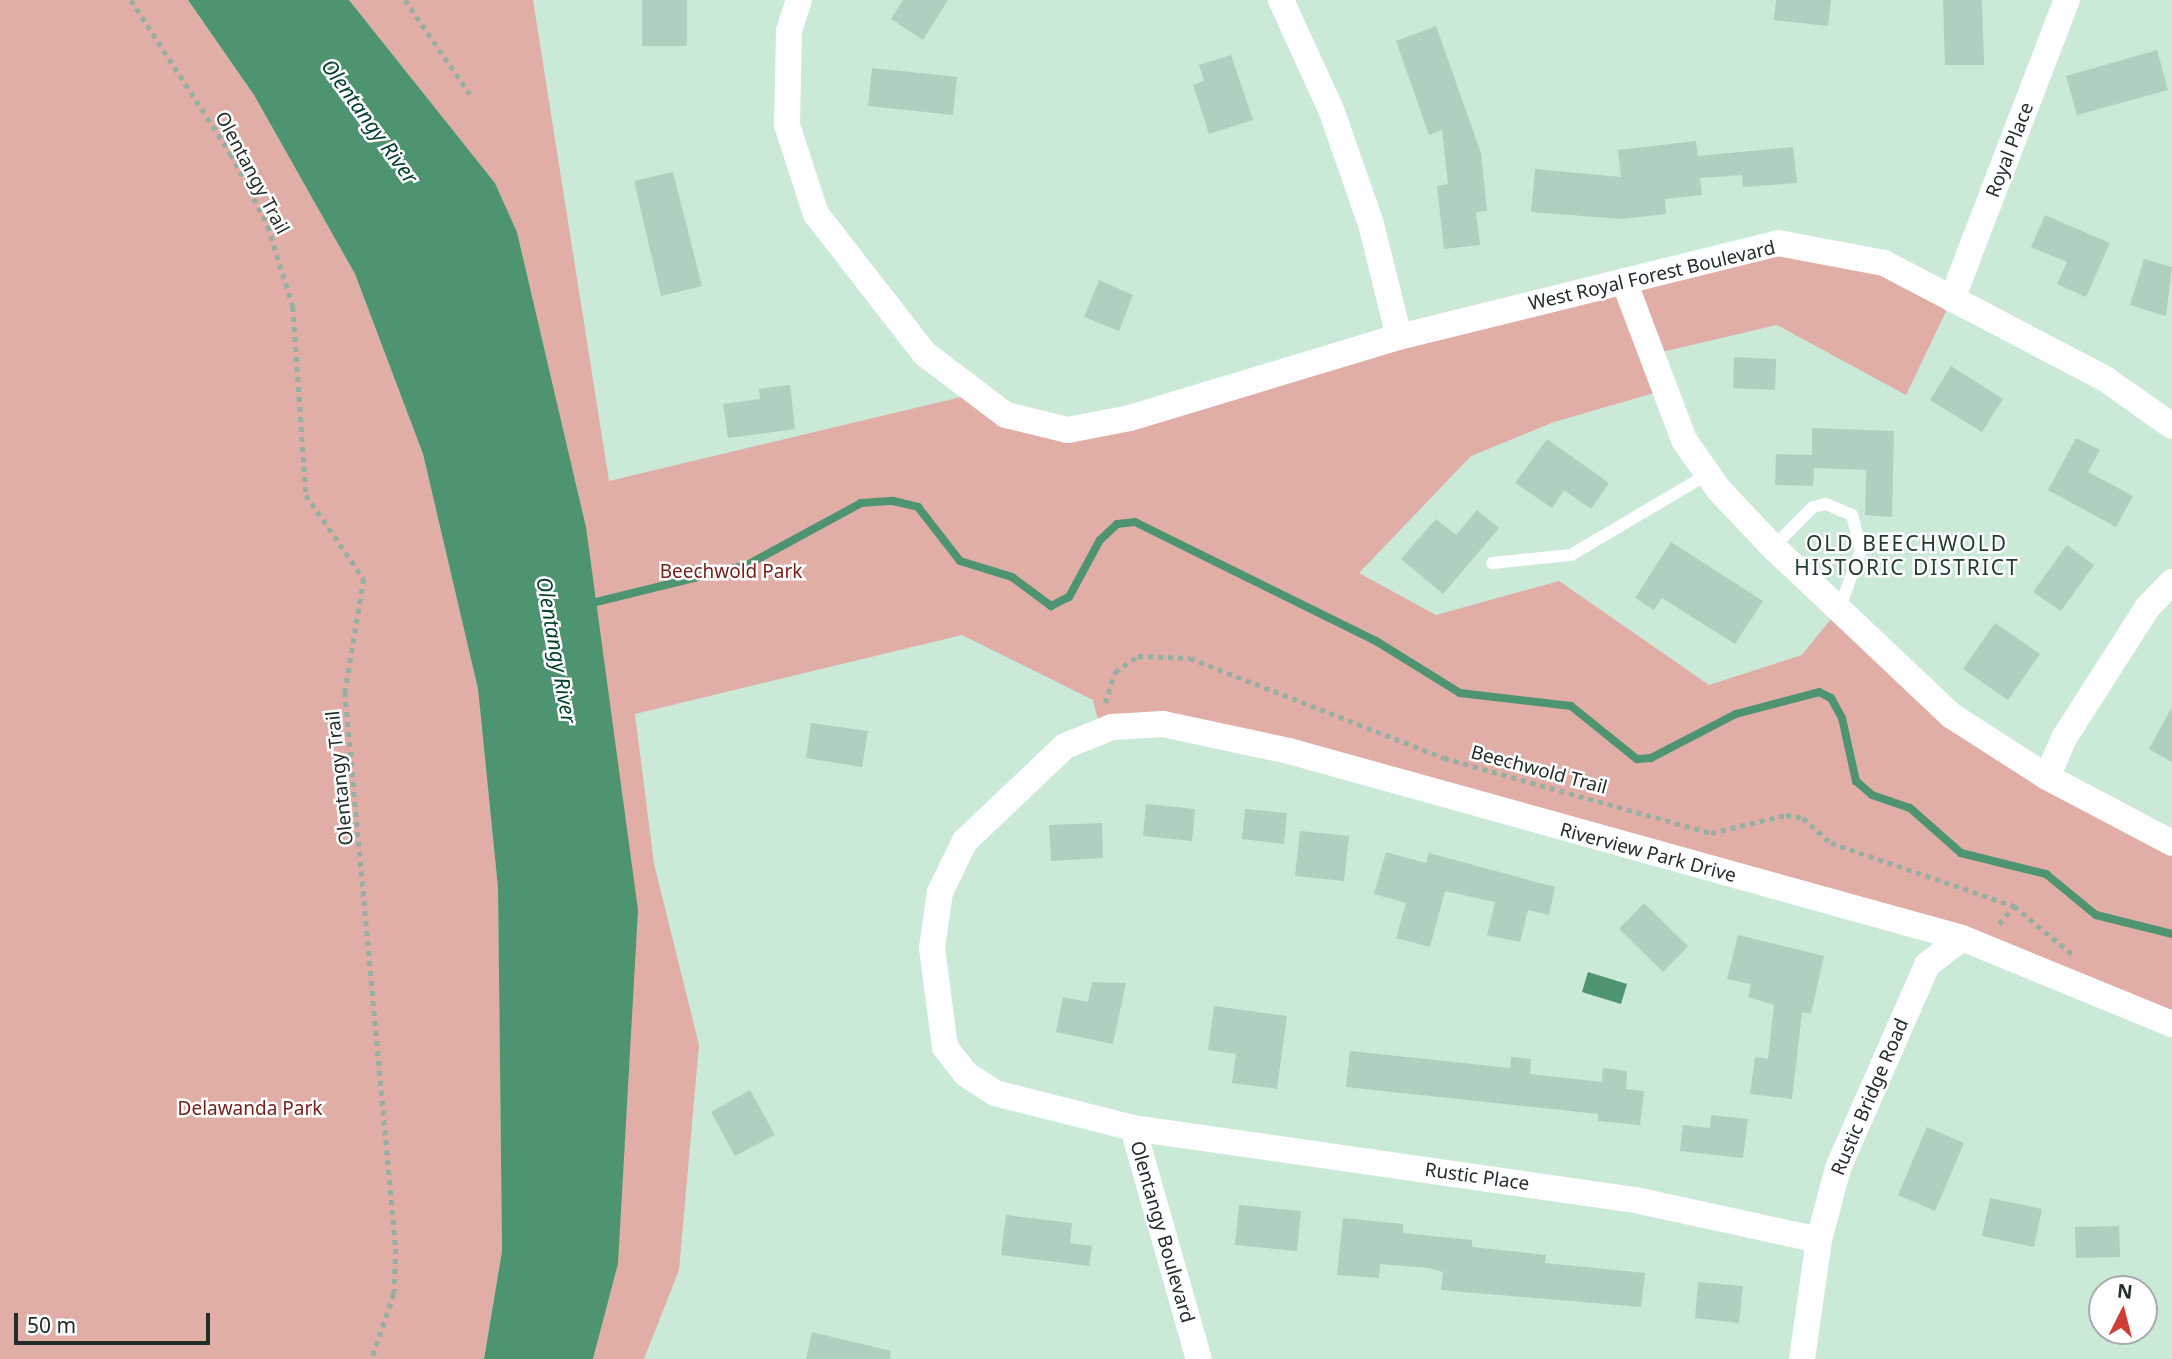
<!DOCTYPE html>
<style>
body{margin:0}
#map{position:relative;width:2172px;height:1359px;overflow:hidden;background:#cae9d7;font-family:"Noto Sans",sans-serif}
div>[style]{position:absolute}
[style*='--x']{left:calc(var(--x)*1px);top:calc(var(--y)*1px);width:calc(var(--w)*1px);rotate:calc(var(--a)*1deg)}
.green>*{inset:0;background:#e0aea7}
.water>*{inset:0;background:#4e9471}
.stream>*{height:8px;margin:-4px;padding:0 4px;transform-origin:4px;border-radius:4px;background:#4e9471}
.building>*{inset:0;background:#b1cfbe}
.path>*{height:4.5px;margin-top:-2.25px;transform-origin:0;background:repeating-linear-gradient(90deg,#96afa1 0 5px,transparent 0 10px)}
.service>*{height:12px;margin:-6px;padding:0 6px;transform-origin:6px;border-radius:6px;background:#fff}
.minor>*{height:26px;margin:-13px;padding:0 13px;transform-origin:13px;border-radius:13px;background:#fff}
span{translate:-50% -50%;white-space:nowrap;text-align:center;line-height:1.15;-webkit-text-stroke:5px #fff;paint-order:stroke}
.street-label{font-size:19px;color:#222e27}
.park-label{font-size:19px;color:#77211c}
.water-label{font-size:21px;color:#07432b;font-style:italic}
.neighbourhood-label{font-size:21px;color:#223c2e;letter-spacing:2px}
.north{position:absolute;left:2088px;top:1275px;width:70px;height:70px;box-sizing:border-box;background:#fff;border:2px solid #a7aba9;border-radius:50%;rotate:6deg;font-size:19px;font-weight:700;line-height:28px;text-align:center;color:#222e27}
.north::after{content:'';display:block;margin:auto;width:24px;height:32px;background:#cd3f36;clip-path:polygon(50% 0,100% 100%,50% 72%,0 100%)}
.scale{position:absolute;left:14px;top:1313px;width:196px;height:32px;box-sizing:border-box;border:4px solid #222e27;border-top:0;padding-left:9px;font-size:21px;line-height:24px;white-space:nowrap;color:#222e27;-webkit-text-stroke:5px #fff;paint-order:stroke}
</style>
<div id="map">
<div class="green">
<div style="clip-path:polygon(0 0,188px 0,254px 95px,355px 274px,423px 454px,478px 689px,498px 888px,502px 1251px,484px 1359px,0 1359px)"></div>
<div style="clip-path:polygon(349px 0,533px 0,609px 481px,978px 393px,1068px 430px,1778px 243px,1884px 263px,1952px 299px,1906px 395px,1777px 325px,1649px 355px,1661px 391px,1554px 422px,1471px 456px,1359px 573px,1436px 615px,1559px 581px,1709px 685px,1802px 655px,1839px 609px,1952px 716px,2172px 843px,2172px 1024px,2066px 977px,1163px 724px,1101px 732px,1093px 700px,962px 635px,635px 714px,654px 864px,699px 1045px,679px 1270px,644px 1359px,593px 1359px,618px 1264px,622px 1159px,586px 527px,517px 232px,495px 183px)"></div>
</div>
<div class="water">
<div style="clip-path:polygon(188px 0,349px 0,495px 183px,517px 232px,586px 527px,638px 910px,618px 1264px,593px 1359px,484px 1359px,502px 1251px,498px 888px,478px 689px,423px 454px,355px 274px,254px 95px)"></div>
<div style="clip-path:polygon(1588px 972px,1627px 984px,1621px 1004px,1582px 992px)"></div>
</div>
<div class="stream">
<div style="--x:596;--y:602;--w:155;--a:-13.8"></div>
<div style="--x:747;--y:565;--w:130;--a:-28.5"></div>
<div style="--x:861;--y:503;--w:32;--a:-4"></div>
<div style="--x:893;--y:501;--w:26;--a:13"></div>
<div style="--x:918;--y:507;--w:68;--a:52.1"></div>
<div style="--x:960;--y:561;--w:54;--a:17.1"></div>
<div style="--x:1012;--y:577;--w:49;--a:36.6"></div>
<div style="--x:1051;--y:606;--w:20;--a:-27"></div>
<div style="--x:1069;--y:597;--w:65;--a:-61.5"></div>
<div style="--x:1100;--y:540;--w:23;--a:-43"></div>
<div style="--x:1117;--y:524;--w:18;--a:-6"></div>
<div style="--x:1135;--y:522;--w:269;--a:26.3"></div>
<div style="--x:1376;--y:641;--w:99;--a:31.8"></div>
<div style="--x:1460;--y:693;--w:112;--a:6.7"></div>
<div style="--x:1571;--y:706;--w:85;--a:38.8"></div>
<div style="--x:1637;--y:759;--w:14;--a:-4"></div>
<div style="--x:1651;--y:758;--w:96;--a:-27.4"></div>
<div style="--x:1736;--y:714;--w:86;--a:-14.8"></div>
<div style="--x:1819;--y:692;--w:13;--a:27"></div>
<div style="--x:1831;--y:698;--w:23;--a:61"></div>
<div style="--x:1842;--y:718;--w:65;--a:77.5"></div>
<div style="--x:1856;--y:781;--w:21;--a:41"></div>
<div style="--x:1872;--y:795;--w:40;--a:18.9"></div>
<div style="--x:1910;--y:808;--w:68;--a:41.4"></div>
<div style="--x:1961;--y:853;--w:88;--a:13.9"></div>
<div style="--x:2046;--y:874;--w:65;--a:39.4"></div>
<div style="--x:2096;--y:915;--w:78;--a:14"></div>
</div>
<div class="building">
<div style="clip-path:polygon(642px 0,687px 0,687px 46px,642px 46px)"></div>
<div style="clip-path:polygon(903px 0,948px 0,923px 40px,891px 19px)"></div>
<div style="clip-path:polygon(1776px 0,1831px 0,1828px 26px,1774px 20px)"></div>
<div style="clip-path:polygon(1943px 0,1982px 0,1984px 65px,1945px 65px)"></div>
<div style="clip-path:polygon(1436px 26px,1481px 153px,1487px 211px,1476px 212px,1480px 245px,1444px 249px,1437px 186px,1448px 184px,1442px 130px,1429px 135px,1396px 41px)"></div>
<div style="clip-path:polygon(2157px 50px,2168px 90px,2077px 115px,2066px 76px)"></div>
<div style="clip-path:polygon(1231px 55px,1253px 120px,1209px 134px,1193px 85px,1204px 81px,1199px 65px)"></div>
<div style="clip-path:polygon(872px 68px,957px 77px,953px 115px,868px 106px)"></div>
<div style="clip-path:polygon(1696px 141px,1698px 156px,1793px 147px,1797px 183px,1743px 187px,1742px 175px,1700px 178px,1702px 195px,1665px 199px,1666px 214px,1621px 219px,1531px 212px,1535px 169px,1621px 177px,1618px 150px)"></div>
<div style="clip-path:polygon(673px 172px,702px 286px,661px 296px,634px 181px)"></div>
<div style="clip-path:polygon(2045px 215px,2110px 243px,2086px 297px,2057px 284px,2067px 262px,2031px 247px)"></div>
<div style="clip-path:polygon(2144px 259px,2172px 267px,2166px 316px,2130px 305px)"></div>
<div style="clip-path:polygon(1099px 280px,1133px 295px,1119px 331px,1084px 317px)"></div>
<div style="clip-path:polygon(1734px 357px,1776px 359px,1775px 390px,1733px 388px)"></div>
<div style="clip-path:polygon(1951px 366px,2003px 399px,1982px 432px,1930px 400px)"></div>
<div style="clip-path:polygon(790px 385px,795px 429px,728px 438px,723px 404px,760px 399px,759px 389px)"></div>
<div style="clip-path:polygon(1812px 428px,1894px 431px,1892px 517px,1865px 515px,1866px 470px,1814px 468px,1813px 486px,1775px 485px,1776px 454px,1812px 455px)"></div>
<div style="clip-path:polygon(2076px 438px,2100px 450px,2088px 472px,2133px 496px,2116px 527px,2048px 490px)"></div>
<div style="clip-path:polygon(1547px 439px,1609px 483px,1591px 509px,1564px 490px,1552px 508px,1515px 483px)"></div>
<div style="clip-path:polygon(1477px 510px,1499px 528px,1443px 594px,1401px 559px,1436px 519px,1456px 535px)"></div>
<div style="clip-path:polygon(1671px 542px,1763px 601px,1735px 644px,1662px 598px,1654px 610px,1635px 598px)"></div>
<div style="clip-path:polygon(2067px 545px,2094px 565px,2061px 611px,2033px 592px)"></div>
<div style="clip-path:polygon(1995px 623px,2040px 654px,2008px 700px,1963px 669px)"></div>
<div style="clip-path:polygon(2172px 707px,2172px 762px,2149px 749px)"></div>
<div style="clip-path:polygon(811px 723px,868px 731px,862px 767px,806px 758px)"></div>
<div style="clip-path:polygon(1146px 804px,1195px 809px,1192px 841px,1143px 836px)"></div>
<div style="clip-path:polygon(1245px 809px,1287px 813px,1284px 844px,1242px 839px)"></div>
<div style="clip-path:polygon(1102px 823px,1103px 858px,1051px 861px,1049px 825px)"></div>
<div style="clip-path:polygon(1300px 831px,1349px 836px,1344px 881px,1295px 876px)"></div>
<div style="clip-path:polygon(1386px 852px,1426px 863px,1429px 853px,1555px 887px,1549px 915px,1528px 910px,1520px 942px,1487px 935px,1495px 902px,1445px 891px,1430px 947px,1396px 938px,1406px 903px,1374px 894px)"></div>
<div style="clip-path:polygon(1644px 903px,1688px 946px,1663px 972px,1619px 929px)"></div>
<div style="clip-path:polygon(1738px 935px,1824px 956px,1811px 1014px,1802px 1012px,1792px 1099px,1750px 1094px,1755px 1057px,1768px 1059px,1774px 1005px,1748px 997px,1751px 984px,1727px 979px)"></div>
<div style="clip-path:polygon(1092px 982px,1126px 983px,1113px 1044px,1056px 1032px,1063px 997px,1088px 1002px)"></div>
<div style="clip-path:polygon(1214px 1006px,1287px 1016px,1277px 1089px,1232px 1083px,1236px 1054px,1208px 1050px)"></div>
<div style="clip-path:polygon(1350px 1051px,1510px 1068px,1511px 1057px,1531px 1059px,1530px 1074px,1602px 1082px,1603px 1068px,1627px 1071px,1626px 1089px,1644px 1091px,1640px 1125px,1598px 1121px,1598px 1114px,1346px 1087px)"></div>
<div style="clip-path:polygon(750px 1090px,775px 1135px,735px 1156px,711px 1112px)"></div>
<div style="clip-path:polygon(1711px 1115px,1748px 1119px,1743px 1158px,1680px 1151px,1683px 1125px,1710px 1128px)"></div>
<div style="clip-path:polygon(1927px 1127px,1964px 1143px,1935px 1211px,1898px 1195px)"></div>
<div style="clip-path:polygon(1990px 1198px,2042px 1209px,2034px 1247px,1982px 1236px)"></div>
<div style="clip-path:polygon(1239px 1205px,1301px 1211px,1297px 1251px,1235px 1245px)"></div>
<div style="clip-path:polygon(1006px 1215px,1072px 1223px,1070px 1243px,1092px 1246px,1089px 1266px,1001px 1255px)"></div>
<div style="clip-path:polygon(1343px 1218px,1403px 1224px,1403px 1233px,1472px 1240px,1472px 1247px,1546px 1255px,1545px 1263px,1645px 1273px,1641px 1307px,1441px 1290px,1443px 1272px,1428px 1268px,1380px 1264px,1379px 1278px,1337px 1275px)"></div>
<div style="clip-path:polygon(2119px 1226px,2120px 1257px,2076px 1258px,2075px 1227px)"></div>
<div style="clip-path:polygon(1698px 1282px,1743px 1286px,1739px 1323px,1695px 1318px)"></div>
<div style="clip-path:polygon(812px 1332px,891px 1351px,890px 1359px,806px 1359px)"></div>
</div>
<div class="path">
<div style="--x:131;--y:0;--w:184;--a:57"></div>
<div style="--x:231;--y:154;--w:81;--a:62.8"></div>
<div style="--x:268;--y:226;--w:85;--a:72.8"></div>
<div style="--x:293;--y:307;--w:188;--a:86"></div>
<div style="--x:306;--y:495;--w:102;--a:55.4"></div>
<div style="--x:364;--y:579;--w:115;--a:99.5"></div>
<div style="--x:345;--y:692;--w:559;--a:84.77"></div>
<div style="--x:396;--y:1249;--w:45;--a:92.5"></div>
<div style="--x:394;--y:1294;--w:69;--a:108.7"></div>
<div style="--x:405;--y:0;--w:114;--a:55.3"></div>
<div style="--x:1105;--y:703;--w:33;--a:-72"></div>
<div style="--x:1115;--y:672;--w:28;--a:-35"></div>
<div style="--x:1138;--y:656;--w:52;--a:2.2"></div>
<div style="--x:1190;--y:658;--w:273;--a:21.5"></div>
<div style="--x:1444;--y:758;--w:277;--a:15.7"></div>
<div style="--x:1711;--y:833;--w:77;--a:-13.5"></div>
<div style="--x:1786;--y:815;--w:17;--a:10"></div>
<div style="--x:1803;--y:818;--w:38;--a:42"></div>
<div style="--x:1831;--y:843;--w:194;--a:19"></div>
<div style="--x:1999;--y:924;--w:23;--a:-50"></div>
<div style="--x:2014;--y:906;--w:75;--a:39.6"></div>
</div>
<div class="service">
<div style="--x:1773;--y:547;--w:57;--a:-45"></div>
<div style="--x:1813;--y:507;--w:13;--a:-13"></div>
<div style="--x:1826;--y:504;--w:28;--a:23"></div>
<div style="--x:1852;--y:515;--w:36;--a:76"></div>
<div style="--x:1861;--y:550;--w:63;--a:110.4"></div>
<div style="--x:1492;--y:563;--w:79;--a:-5.8"></div>
<div style="--x:1571;--y:555;--w:159;--a:-30.6"></div>
</div>
<div class="minor">
<div style="--x:799;--y:0;--w:33;--a:108"></div>
<div style="--x:789;--y:31;--w:94;--a:91.2"></div>
<div style="--x:787;--y:125;--w:94;--a:72"></div>
<div style="--x:816;--y:214;--w:177;--a:52.1"></div>
<div style="--x:925;--y:354;--w:101;--a:37"></div>
<div style="--x:1006;--y:415;--w:64;--a:13.6"></div>
<div style="--x:1068;--y:430;--w:63;--a:-11"></div>
<div style="--x:1130;--y:418;--w:281;--a:-16.8"></div>
<div style="--x:1399;--y:337;--w:390;--a:-13.9"></div>
<div style="--x:1778;--y:243;--w:108;--a:10.7"></div>
<div style="--x:1884;--y:263;--w:248;--a:27.6"></div>
<div style="--x:2104;--y:378;--w:83;--a:35.2"></div>
<div style="--x:1281;--y:0;--w:123;--a:65.5"></div>
<div style="--x:1332;--y:112;--w:119;--a:70.8"></div>
<div style="--x:1371;--y:224;--w:116;--a:76.1"></div>
<div style="--x:1624;--y:281;--w:170;--a:69.3"></div>
<div style="--x:1684;--y:440;--w:61;--a:55"></div>
<div style="--x:1719;--y:490;--w:79;--a:46.5"></div>
<div style="--x:1773;--y:547;--w:246;--a:43.4"></div>
<div style="--x:1952;--y:716;--w:113;--a:32.7"></div>
<div style="--x:2047;--y:777;--w:141;--a:27.8"></div>
<div style="--x:1952;--y:299;--w:320;--a:-69"></div>
<div style="--x:2047;--y:777;--w:43;--a:-66.4"></div>
<div style="--x:2064;--y:738;--w:154;--a:-57.4"></div>
<div style="--x:2147;--y:608;--w:36;--a:-46"></div>
<div style="--x:1133;--y:1128;--w:240;--a:74.1"></div>
<div style="--x:1819;--y:1240;--w:188;--a:-167.7"></div>
<div style="--x:1635;--y:1200;--w:507;--a:-171.84"></div>
<div style="--x:1133;--y:1128;--w:142;--a:-165.8"></div>
<div style="--x:995;--y:1093;--w:35;--a:-147"></div>
<div style="--x:966;--y:1074;--w:34;--a:-128"></div>
<div style="--x:945;--y:1047;--w:100;--a:-97.5"></div>
<div style="--x:932;--y:948;--w:57;--a:-81.9"></div>
<div style="--x:940;--y:892;--w:57;--a:-63.9"></div>
<div style="--x:965;--y:841;--w:138;--a:-43.5"></div>
<div style="--x:1065;--y:746;--w:51;--a:-22"></div>
<div style="--x:1112;--y:727;--w:51;--a:-3.4"></div>
<div style="--x:1163;--y:724;--w:129;--a:12.1"></div>
<div style="--x:1289;--y:751;--w:698;--a:15.53"></div>
<div style="--x:1962;--y:938;--w:227;--a:22.3"></div>
<div style="--x:1802;--y:1359;--w:120;--a:-81.9"></div>
<div style="--x:1819;--y:1240;--w:74;--a:-75.2"></div>
<div style="--x:1838;--y:1168;--w:222;--a:-66.3"></div>
<div style="--x:1927;--y:965;--w:44;--a:-37.6"></div>
</div>
<div class="street-label">
<span style="left:2010px;top:150px;rotate:-69deg">Royal Place</span>
<span style="left:252px;top:173px;rotate:62deg">Olentangy Trail</span>
<span style="left:1652px;top:276px;rotate:-13deg">West Royal Forest Boulevard</span>
<span style="left:1539px;top:770px;rotate:15deg">Beechwold Trail</span>
<span style="left:340px;top:778px;rotate:-96deg">Olentangy Trail</span>
<span style="left:1648px;top:853px;rotate:15deg">Riverview Park Drive</span>
<span style="left:1870px;top:1097px;rotate:-67deg">Rustic Bridge Road</span>
<span style="left:1477px;top:1177px;rotate:8deg">Rustic Place</span>
<span style="left:1162px;top:1232px;rotate:74deg">Olentangy Boulevard</span>
</div>
<div class="park-label">
<span style="left:731px;top:572px">Beechwold Park</span>
<span style="left:250px;top:1109px">Delawanda Park</span>
</div>
<div class="water-label">
<span style="left:370px;top:121px;rotate:54deg">Olentangy River</span>
<span style="left:557px;top:650px;rotate:80deg">Olentangy River</span>
</div>
<div class="neighbourhood-label">
<span style="left:1907px;top:555px">OLD BEECHWOLD<br>HISTORIC DISTRICT</span>
</div>
<div class="north">N</div>
<div class="scale">50 m</div>
</div>
